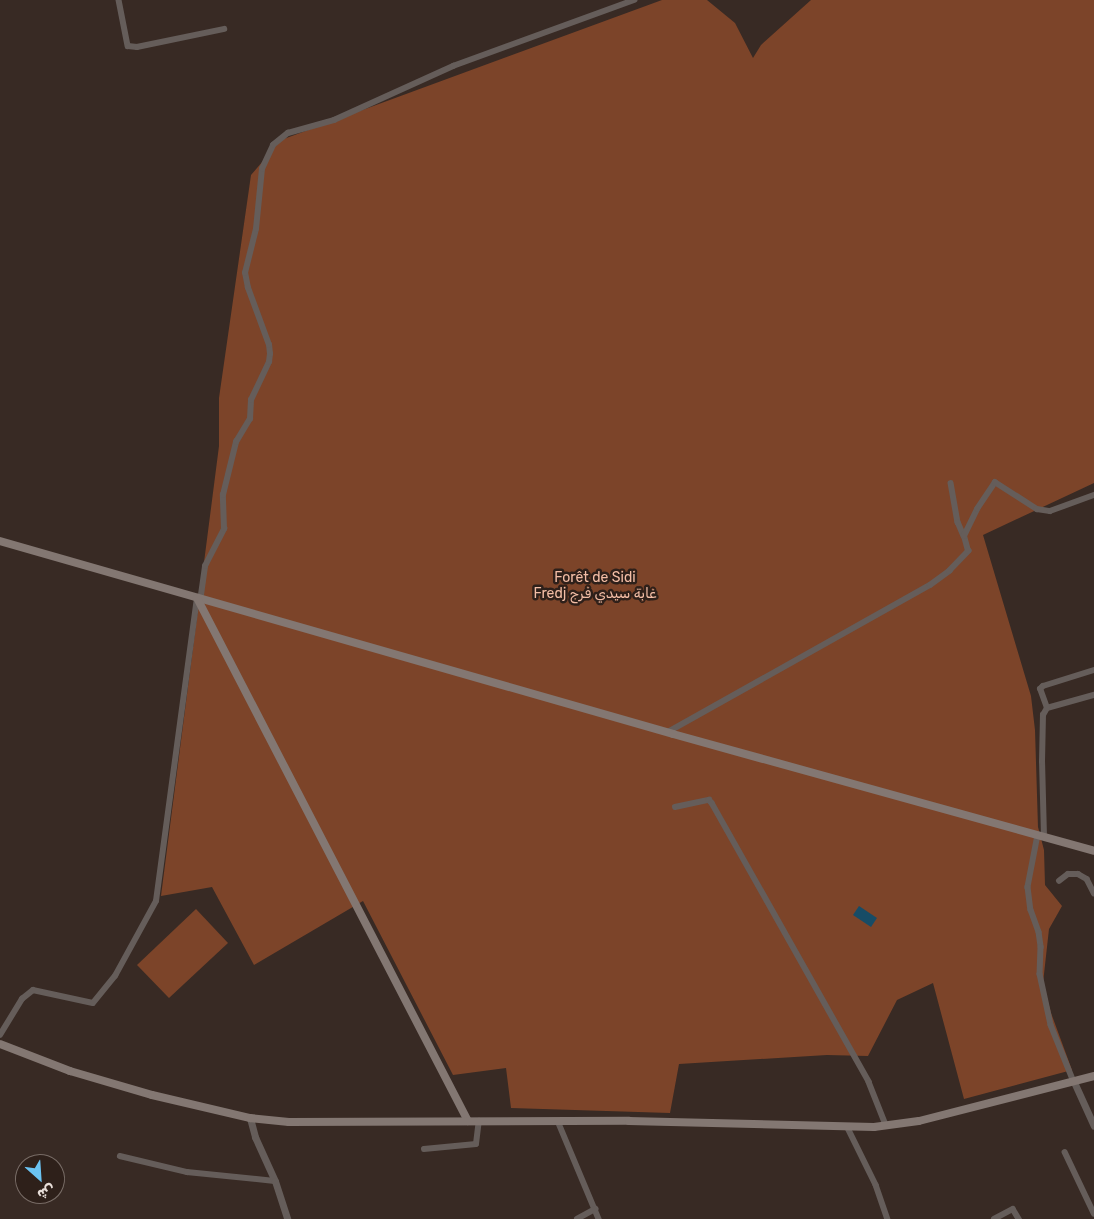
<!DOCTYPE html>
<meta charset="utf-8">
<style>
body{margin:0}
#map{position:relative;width:1094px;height:1219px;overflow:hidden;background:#382a24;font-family:Rubik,Vazirmatn,sans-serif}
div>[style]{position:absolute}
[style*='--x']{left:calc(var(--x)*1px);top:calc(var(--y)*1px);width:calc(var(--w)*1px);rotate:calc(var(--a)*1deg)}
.green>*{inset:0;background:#7c4429}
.water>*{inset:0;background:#174c66}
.minor>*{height:5.5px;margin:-2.75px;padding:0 2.75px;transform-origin:2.75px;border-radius:2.75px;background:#655d5a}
.tertiary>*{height:7px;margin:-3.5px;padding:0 3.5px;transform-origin:3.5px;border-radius:3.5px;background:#655d5a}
.secondary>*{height:8px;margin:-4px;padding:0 4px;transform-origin:4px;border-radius:4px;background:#837772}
span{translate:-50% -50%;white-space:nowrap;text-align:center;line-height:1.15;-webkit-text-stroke:5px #2e201a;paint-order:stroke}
.park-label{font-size:14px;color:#f4bea6}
.north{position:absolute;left:15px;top:1154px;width:50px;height:50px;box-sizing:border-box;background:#2e201a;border:1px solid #786c66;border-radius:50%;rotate:154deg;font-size:14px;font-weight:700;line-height:20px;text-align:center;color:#e7ddd8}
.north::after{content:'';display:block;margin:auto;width:18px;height:22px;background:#6bc3f2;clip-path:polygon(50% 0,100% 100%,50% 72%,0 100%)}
</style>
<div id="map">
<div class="green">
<div style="clip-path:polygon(662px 0,707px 0,735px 23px,753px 58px,761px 45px,811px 0,1094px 0,1094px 483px,983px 535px,1031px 696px,1035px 730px,1038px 827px,1044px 850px,1045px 885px,1062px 906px,1049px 929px,1043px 983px,1051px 1013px,1072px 1070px,964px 1099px,933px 983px,897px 1000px,868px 1056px,827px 1055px,679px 1064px,670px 1113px,511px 1108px,506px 1068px,453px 1075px,363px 901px,254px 965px,212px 887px,161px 896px,219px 446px,219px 398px,251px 175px,281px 140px)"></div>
<div style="clip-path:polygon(196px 909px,228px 943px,169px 998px,137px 965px)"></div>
</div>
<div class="water">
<div style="clip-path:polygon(859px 906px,877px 918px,871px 927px,853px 915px)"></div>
</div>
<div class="minor">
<div style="--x:119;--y:0;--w:47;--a:78.9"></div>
<div style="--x:128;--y:46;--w:9;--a:6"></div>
<div style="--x:137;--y:47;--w:89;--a:-11.7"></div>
<div style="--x:951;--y:483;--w:40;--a:80"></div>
<div style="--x:958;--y:522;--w:15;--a:67"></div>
<div style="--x:201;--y:595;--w:29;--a:-82"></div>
<div style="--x:205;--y:566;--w:42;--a:-62.8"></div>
<div style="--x:224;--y:529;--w:34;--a:-92"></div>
<div style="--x:223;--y:495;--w:55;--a:-76.2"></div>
<div style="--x:236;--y:442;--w:27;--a:-59"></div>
<div style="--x:250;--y:419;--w:19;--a:-87"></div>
<div style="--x:251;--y:400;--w:42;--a:-64.7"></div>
<div style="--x:269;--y:362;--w:8;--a:-83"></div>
<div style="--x:270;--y:354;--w:9;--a:-96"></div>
<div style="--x:269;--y:345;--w:61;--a:-110.2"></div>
<div style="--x:248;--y:288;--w:15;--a:-101"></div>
<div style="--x:245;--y:273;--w:45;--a:-76"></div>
<div style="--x:256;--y:229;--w:60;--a:-84.3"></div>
<div style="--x:262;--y:169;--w:26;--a:-65"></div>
<div style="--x:273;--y:145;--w:19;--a:-39"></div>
<div style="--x:288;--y:133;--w:48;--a:-15.8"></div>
<div style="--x:334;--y:120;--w:131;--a:-24.4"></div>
<div style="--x:453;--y:66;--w:193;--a:-20"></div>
<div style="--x:1047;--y:708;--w:49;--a:-15.5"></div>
<div style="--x:668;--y:732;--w:300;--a:-29.3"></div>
<div style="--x:930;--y:585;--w:24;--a:-36"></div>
<div style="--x:949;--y:571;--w:28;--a:-46"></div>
<div style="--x:968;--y:551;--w:16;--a:-105"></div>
<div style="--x:964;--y:536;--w:30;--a:-64"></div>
<div style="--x:977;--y:509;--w:32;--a:-56"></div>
<div style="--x:995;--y:482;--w:50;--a:32.7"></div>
<div style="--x:1037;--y:509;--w:13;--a:9"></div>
<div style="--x:1050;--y:511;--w:47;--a:-20"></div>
<div style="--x:675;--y:807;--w:35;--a:-12"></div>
<div style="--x:709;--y:800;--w:4;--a:45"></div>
<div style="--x:712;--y:803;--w:320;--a:60.6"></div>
<div style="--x:869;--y:1082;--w:46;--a:68.4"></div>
<div style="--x:1038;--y:835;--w:53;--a:100.9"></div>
<div style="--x:1028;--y:887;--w:23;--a:83"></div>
<div style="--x:1031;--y:910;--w:23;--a:70"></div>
<div style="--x:1039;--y:932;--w:15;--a:82"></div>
<div style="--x:1041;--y:947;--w:27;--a:92"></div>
<div style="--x:1040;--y:974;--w:52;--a:77.8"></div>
<div style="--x:1051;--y:1025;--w:61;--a:68"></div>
<div style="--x:1044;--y:837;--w:75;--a:-91.5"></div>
<div style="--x:1042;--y:762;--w:47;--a:-88.8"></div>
<div style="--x:1043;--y:715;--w:8;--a:-60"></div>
<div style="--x:1047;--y:708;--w:20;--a:-110"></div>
<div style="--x:1040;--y:689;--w:4;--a:-45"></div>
<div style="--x:1043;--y:686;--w:53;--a:-17.4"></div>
<div style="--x:1059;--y:881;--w:11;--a:-38"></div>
<div style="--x:1068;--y:874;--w:10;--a:0"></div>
<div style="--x:1078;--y:874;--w:10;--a:29"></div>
<div style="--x:1087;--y:879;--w:16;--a:63"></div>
<div style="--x:0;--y:1035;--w:42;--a:-58.6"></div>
<div style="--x:22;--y:999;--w:14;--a:-39"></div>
<div style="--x:33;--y:990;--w:61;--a:12.2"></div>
<div style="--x:93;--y:1003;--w:35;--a:-51"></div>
<div style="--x:115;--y:976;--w:85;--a:-61.3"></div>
<div style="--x:156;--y:901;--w:306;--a:-82.3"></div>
<div style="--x:558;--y:1121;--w:106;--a:67.3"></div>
<div style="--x:847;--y:1126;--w:66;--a:63.8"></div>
<div style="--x:876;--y:1185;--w:36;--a:71"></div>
<div style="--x:424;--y:1149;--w:52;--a:-5.5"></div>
<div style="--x:476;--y:1144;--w:23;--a:-83"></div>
<div style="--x:1065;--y:1152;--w:68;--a:64.6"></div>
<div style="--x:120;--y:1156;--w:69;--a:13.4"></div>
<div style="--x:187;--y:1172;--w:88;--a:5.8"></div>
<div style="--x:577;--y:1219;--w:21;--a:-29"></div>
<div style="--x:994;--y:1219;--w:21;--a:-28"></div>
<div style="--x:1013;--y:1209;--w:12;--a:59"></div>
</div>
<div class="tertiary">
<div style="--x:1074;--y:1082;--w:48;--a:65.6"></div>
<div style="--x:250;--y:1118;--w:20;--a:75"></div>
<div style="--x:255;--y:1137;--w:48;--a:65.6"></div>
<div style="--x:275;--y:1181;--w:40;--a:72"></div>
</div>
<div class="secondary">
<div style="--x:0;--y:541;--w:700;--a:16"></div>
<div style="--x:673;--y:734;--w:437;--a:15.5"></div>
<div style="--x:197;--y:598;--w:589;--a:62.61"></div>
<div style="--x:0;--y:1044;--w:75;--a:21.1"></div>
<div style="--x:70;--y:1071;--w:85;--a:16.3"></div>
<div style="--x:152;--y:1095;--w:101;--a:13.2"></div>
<div style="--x:250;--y:1118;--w:39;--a:6"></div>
<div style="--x:289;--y:1122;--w:340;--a:-0.2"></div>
<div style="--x:629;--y:1121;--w:245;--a:1.4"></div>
<div style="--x:874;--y:1127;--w:45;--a:-7.6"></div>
<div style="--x:919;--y:1121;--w:181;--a:-14.4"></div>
</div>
<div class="park-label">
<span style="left:595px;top:586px">Forêt de Sidi<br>Fredj غابة سيدي فرج</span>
</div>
<div class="north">ش</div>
</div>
